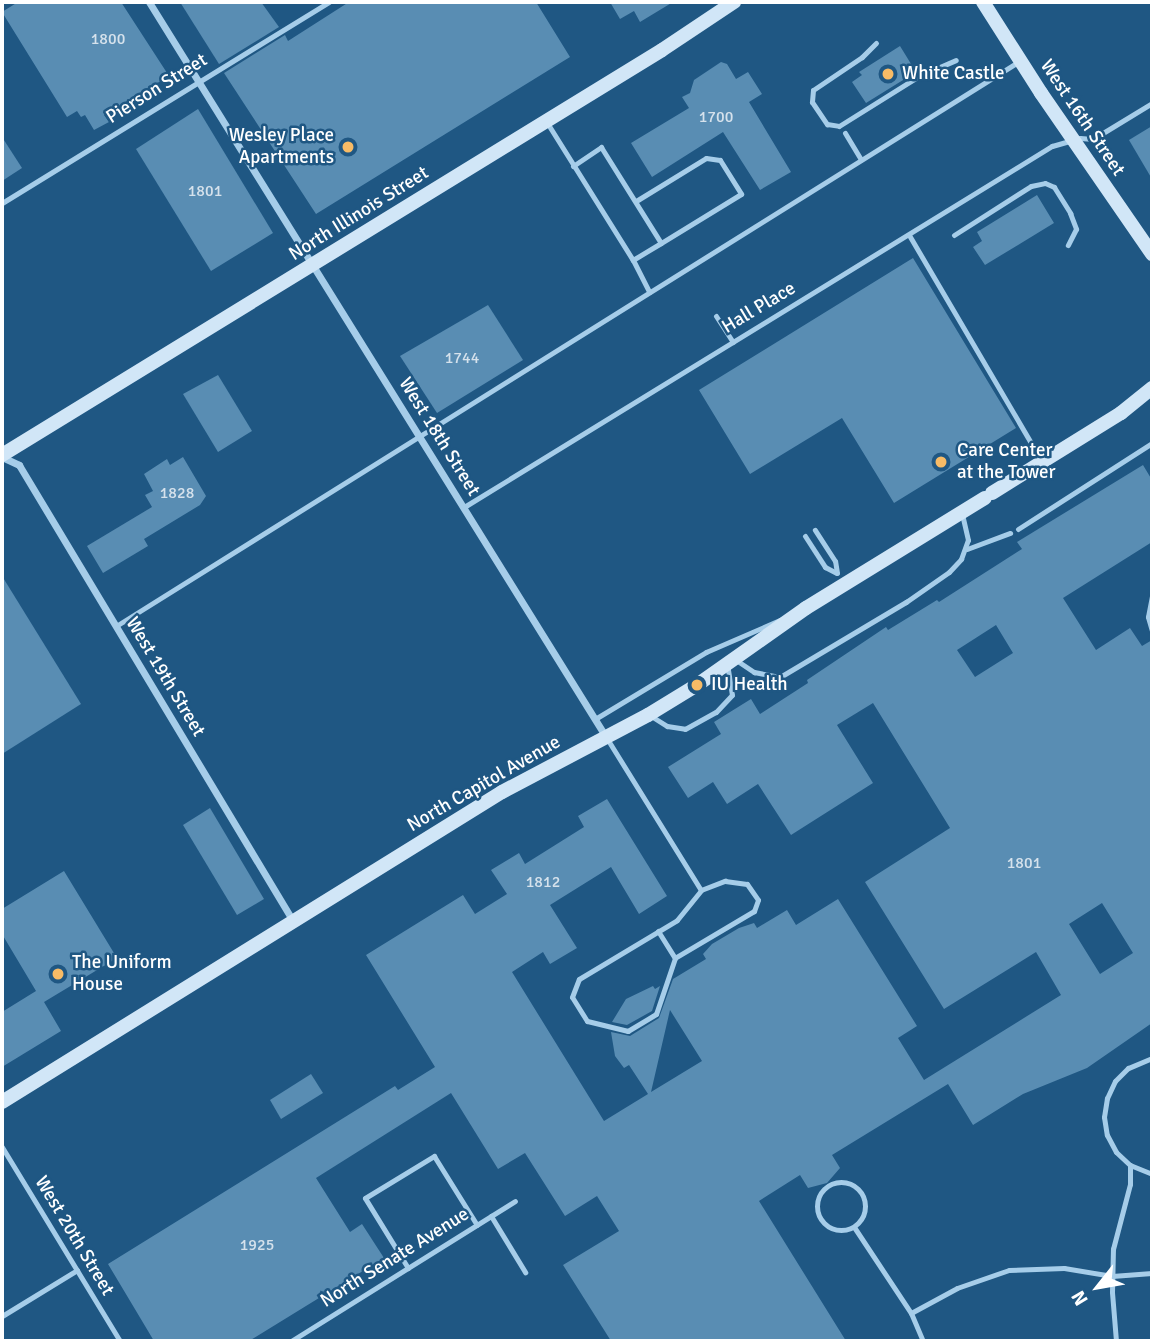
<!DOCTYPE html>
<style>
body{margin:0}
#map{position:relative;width:1154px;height:1343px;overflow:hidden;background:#1f5783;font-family:Signika,sans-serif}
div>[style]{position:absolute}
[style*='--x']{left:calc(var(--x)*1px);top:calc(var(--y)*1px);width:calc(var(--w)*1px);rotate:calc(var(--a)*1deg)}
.building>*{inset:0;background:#598db3}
.lane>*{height:5px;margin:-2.5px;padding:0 2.5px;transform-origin:2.5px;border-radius:2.5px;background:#a6cde9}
.lane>.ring{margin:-2.5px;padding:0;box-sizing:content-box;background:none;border:5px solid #a6cde9;border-radius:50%}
.street>*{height:7px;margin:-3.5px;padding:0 3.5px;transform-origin:3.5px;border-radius:3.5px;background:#a6cde9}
.secondary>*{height:14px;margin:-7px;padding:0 7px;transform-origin:7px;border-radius:7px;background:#d1e6f7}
.dots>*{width:19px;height:19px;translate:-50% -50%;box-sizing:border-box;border:4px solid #1f5783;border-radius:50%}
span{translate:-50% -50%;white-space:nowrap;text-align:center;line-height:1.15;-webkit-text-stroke:5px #1f5783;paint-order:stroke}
.number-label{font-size:16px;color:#d6e2ec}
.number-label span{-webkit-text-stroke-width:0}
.poi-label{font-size:19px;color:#fff}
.left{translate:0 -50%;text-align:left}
.right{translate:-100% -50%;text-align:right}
.street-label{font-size:19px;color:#fff}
.frame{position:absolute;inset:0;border:4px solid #fff;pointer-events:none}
.north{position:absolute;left:1063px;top:1252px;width:70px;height:70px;-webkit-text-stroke:5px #1f5783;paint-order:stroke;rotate:239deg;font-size:19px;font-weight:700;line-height:28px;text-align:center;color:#fff}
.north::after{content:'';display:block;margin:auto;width:24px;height:32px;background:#fff;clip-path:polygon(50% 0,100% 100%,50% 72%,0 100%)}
</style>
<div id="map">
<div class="building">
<div style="clip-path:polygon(18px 2px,121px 2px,169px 76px,104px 115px,109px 122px,94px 130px,85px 115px,81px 117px,77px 111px,67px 117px,2px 12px)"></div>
<div style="clip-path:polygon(180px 2px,261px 2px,279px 27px,219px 64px)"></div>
<div style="clip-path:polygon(349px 2px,536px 2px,570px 57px,316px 214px,224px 73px,285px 35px,288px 41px)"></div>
<div style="clip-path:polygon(610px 2px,673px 2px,640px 22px,634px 11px,620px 19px)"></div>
<div style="clip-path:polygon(900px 46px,916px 72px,866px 103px,852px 82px,862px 75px,859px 72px)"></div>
<div style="clip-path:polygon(721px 62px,727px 64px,736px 79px,748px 72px,762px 94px,749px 102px,791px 172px,760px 190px,723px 132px,652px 177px,631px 143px,689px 108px,682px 97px,690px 93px,694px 80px)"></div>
<div style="clip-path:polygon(198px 109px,273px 233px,211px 271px,136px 149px)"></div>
<div style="clip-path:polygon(1152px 126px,1152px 179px,1129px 140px)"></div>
<div style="clip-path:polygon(2px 137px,22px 168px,2px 181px)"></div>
<div style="clip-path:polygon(1037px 195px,1054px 223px,985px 265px,973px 247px,982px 241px,977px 232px)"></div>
<div style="clip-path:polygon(913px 258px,1016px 428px,894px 503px,842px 418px,750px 474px,699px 390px)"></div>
<div style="clip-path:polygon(488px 305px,523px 360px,437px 413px,400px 356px)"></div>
<div style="clip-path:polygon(218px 375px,252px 431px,218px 452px,183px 394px)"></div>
<div style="clip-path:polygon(183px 457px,206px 496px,200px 505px,144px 539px,148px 546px,103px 573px,87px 546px,152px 507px,145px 495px,153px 491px,144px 474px,167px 459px,170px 465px)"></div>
<div style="clip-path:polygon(evenodd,1143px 465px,1152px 480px,1152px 542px,1063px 598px,1096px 650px,1130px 628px,1142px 646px,1152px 640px,1152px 1023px,1087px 1068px,1023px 1094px,973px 1125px,948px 1084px,832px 1155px,840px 1168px,827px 1183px,808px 1188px,800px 1175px,759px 1201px,846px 1341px,611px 1341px,563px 1265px,619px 1231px,597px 1196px,565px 1216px,525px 1153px,498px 1169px,451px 1093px,316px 1178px,350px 1232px,362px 1224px,384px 1258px,249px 1341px,154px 1341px,108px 1264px,395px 1086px,398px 1090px,435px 1067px,366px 955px,463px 895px,475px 914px,507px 894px,491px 870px,519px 853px,525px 864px,584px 827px,578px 816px,607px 799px,667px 896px,639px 914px,611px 867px,550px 905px,577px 948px,550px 964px,543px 952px,512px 972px,604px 1121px,648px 1094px,629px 1065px,624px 1068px,615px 1056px,611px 1032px,630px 1036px,659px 1018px,673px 979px,706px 959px,703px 954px,712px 944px,739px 928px,754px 923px,757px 928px,787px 910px,796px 925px,838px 899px,917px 1026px,898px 1038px,924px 1080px,1061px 995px,1036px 952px,944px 1009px,865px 882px,950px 828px,873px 703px,837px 725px,873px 783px,791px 835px,758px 784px,727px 804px,713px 782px,688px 798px,668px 767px,721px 734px,714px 722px,751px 699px,760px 714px,808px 683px,807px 680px,886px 627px,888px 630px,937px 600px,939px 602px,1022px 549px,1017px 542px,1143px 465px,996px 625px,1013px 653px,975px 677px,957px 650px,996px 625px,1143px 465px,1102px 903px,1133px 953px,1100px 974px,1069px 924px,1102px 903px,1143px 465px,670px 1010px,702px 1061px,651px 1092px,670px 1010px)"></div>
<div style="clip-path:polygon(2px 576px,81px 704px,2px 754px)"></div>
<div style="clip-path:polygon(210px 808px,264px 899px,237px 915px,183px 825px)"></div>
<div style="clip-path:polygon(64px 871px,117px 958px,44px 1002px,61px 1031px,2px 1067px,2px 1012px,36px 991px,2px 934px,2px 909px)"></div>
<div style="clip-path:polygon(653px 986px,655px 989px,660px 986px,652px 1011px,627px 1025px,612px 1022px,626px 999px)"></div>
<div style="clip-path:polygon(311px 1074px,323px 1093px,281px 1119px,270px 1100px)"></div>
</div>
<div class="lane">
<div style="--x:876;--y:43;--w:20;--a:135"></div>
<div style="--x:862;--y:57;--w:59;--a:146"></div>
<div style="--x:813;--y:90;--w:12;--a:95"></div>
<div style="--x:812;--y:102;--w:27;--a:56"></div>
<div style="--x:827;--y:124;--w:12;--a:9"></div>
<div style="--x:839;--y:126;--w:94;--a:-32"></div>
<div style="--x:919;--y:76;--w:40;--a:-23.4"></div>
<div style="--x:546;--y:121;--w:164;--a:58"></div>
<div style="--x:845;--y:133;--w:31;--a:59"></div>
<div style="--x:573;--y:166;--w:34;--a:-34"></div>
<div style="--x:601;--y:147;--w:113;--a:58"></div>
<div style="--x:661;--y:243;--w:33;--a:149"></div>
<div style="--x:633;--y:260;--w:36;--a:63"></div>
<div style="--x:636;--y:201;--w:82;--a:-31.6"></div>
<div style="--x:706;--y:158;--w:14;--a:8"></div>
<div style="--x:720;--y:160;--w:40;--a:58"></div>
<div style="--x:741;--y:194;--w:94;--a:148.5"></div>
<div style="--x:2;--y:203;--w:384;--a:-31.6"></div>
<div style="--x:909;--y:235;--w:261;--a:59.6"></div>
<div style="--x:954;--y:235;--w:91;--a:-32.5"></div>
<div style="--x:1031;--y:186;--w:14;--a:-12"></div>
<div style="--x:1045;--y:183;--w:10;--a:24"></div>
<div style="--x:1054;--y:187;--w:31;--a:58"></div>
<div style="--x:1070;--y:213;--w:17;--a:69"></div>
<div style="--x:1076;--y:229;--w:18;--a:117"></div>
<div style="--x:716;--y:316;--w:31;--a:57"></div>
<div style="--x:464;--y:507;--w:690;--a:-31.55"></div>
<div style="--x:1052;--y:146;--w:29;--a:-16"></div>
<div style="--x:1080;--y:138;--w:13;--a:4"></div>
<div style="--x:1093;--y:139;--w:69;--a:-31.4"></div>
<div style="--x:1018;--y:529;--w:159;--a:-32.7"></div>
<div style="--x:805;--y:536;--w:37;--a:57"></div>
<div style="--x:825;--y:567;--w:13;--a:27"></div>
<div style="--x:837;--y:573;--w:12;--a:-99"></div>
<div style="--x:835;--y:561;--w:37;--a:-123"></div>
<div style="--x:967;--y:549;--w:46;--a:-20.4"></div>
<div style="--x:1152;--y:596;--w:21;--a:101"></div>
<div style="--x:1148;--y:617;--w:15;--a:74"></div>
<div style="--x:116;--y:626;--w:1064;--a:-32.02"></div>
<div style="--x:736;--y:660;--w:22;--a:34"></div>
<div style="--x:754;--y:672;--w:26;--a:11"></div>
<div style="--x:780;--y:677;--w:147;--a:-30.8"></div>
<div style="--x:906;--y:602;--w:52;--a:-34.9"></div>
<div style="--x:949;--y:572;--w:18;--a:-47"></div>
<div style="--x:961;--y:559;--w:20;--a:-70"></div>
<div style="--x:968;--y:540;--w:26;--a:-103"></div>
<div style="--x:651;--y:716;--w:19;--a:32"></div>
<div style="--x:667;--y:726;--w:18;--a:9"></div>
<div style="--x:685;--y:729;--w:35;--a:-29"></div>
<div style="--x:716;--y:712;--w:23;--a:-47"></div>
<div style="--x:732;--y:695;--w:30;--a:-99"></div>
<div style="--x:595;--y:719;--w:130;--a:-31.1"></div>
<div style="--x:706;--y:652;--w:81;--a:-23.4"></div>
<div style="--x:606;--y:737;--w:180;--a:58.2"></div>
<div style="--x:725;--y:881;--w:22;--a:8"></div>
<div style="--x:747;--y:884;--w:19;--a:55"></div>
<div style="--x:758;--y:900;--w:12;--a:110"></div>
<div style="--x:754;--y:911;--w:92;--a:149.3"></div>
<div style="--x:675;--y:958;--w:59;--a:108.7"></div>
<div style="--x:656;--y:1014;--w:33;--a:149"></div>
<div style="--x:628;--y:1031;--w:42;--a:-166.3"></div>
<div style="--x:587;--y:1021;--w:28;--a:-122"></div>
<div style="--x:572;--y:997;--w:19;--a:-69"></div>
<div style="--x:579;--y:979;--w:114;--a:-31"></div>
<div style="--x:677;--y:920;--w:38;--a:-51"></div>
<div style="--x:701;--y:890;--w:26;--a:-21"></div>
<div style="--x:658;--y:931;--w:32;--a:58"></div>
<div style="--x:1152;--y:1058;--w:26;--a:157"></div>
<div style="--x:1128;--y:1068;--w:18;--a:135"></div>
<div style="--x:1115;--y:1081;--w:19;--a:115"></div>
<div style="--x:1107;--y:1098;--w:19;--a:99"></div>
<div style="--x:1104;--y:1117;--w:18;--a:81"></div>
<div style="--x:1107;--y:1135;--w:19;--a:62"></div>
<div style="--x:1116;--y:1152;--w:19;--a:43"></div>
<div style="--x:1130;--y:1165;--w:24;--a:22"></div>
<div style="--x:2;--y:1147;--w:227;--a:58.7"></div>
<div class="ring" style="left:817px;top:1182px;width:43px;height:43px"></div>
<div style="--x:491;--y:1216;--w:66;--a:58.7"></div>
<div style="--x:854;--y:1227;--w:103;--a:56.5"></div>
<div style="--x:911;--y:1313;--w:30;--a:67"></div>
<div style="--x:408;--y:1268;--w:82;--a:-121.6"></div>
<div style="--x:365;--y:1198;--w:81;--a:-31.3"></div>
<div style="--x:434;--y:1156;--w:81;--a:58.1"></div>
<div style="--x:1152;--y:1274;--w:53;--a:90"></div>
<div style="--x:911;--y:1313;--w:52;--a:-28.5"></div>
<div style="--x:957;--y:1288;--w:55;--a:-19.1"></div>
<div style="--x:1009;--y:1270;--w:55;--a:-2.1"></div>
<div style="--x:1064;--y:1268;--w:49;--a:9.5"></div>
<div style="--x:1112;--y:1276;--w:40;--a:-4.3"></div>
<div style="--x:2;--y:1316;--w:88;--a:-31.5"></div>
<div style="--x:291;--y:1341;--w:264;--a:-32"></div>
<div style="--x:1116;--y:1341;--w:49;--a:-94.7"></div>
<div style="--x:1112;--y:1292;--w:43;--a:-88.7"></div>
<div style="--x:1113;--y:1249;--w:67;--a:-75.3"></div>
<div style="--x:1130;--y:1184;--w:19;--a:-90"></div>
</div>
<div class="street">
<div style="--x:149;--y:2;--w:865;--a:58.13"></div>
<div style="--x:2;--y:457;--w:19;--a:25"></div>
<div style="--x:19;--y:465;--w:532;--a:59"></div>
</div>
<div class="secondary">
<div style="--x:983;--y:2;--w:108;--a:57.5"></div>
<div style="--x:1041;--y:93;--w:196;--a:55.4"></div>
<div style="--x:2;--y:455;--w:774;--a:-31.53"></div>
<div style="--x:662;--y:50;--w:87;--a:-33.7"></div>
<div style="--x:992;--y:493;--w:152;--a:-31.8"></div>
<div style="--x:1121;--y:413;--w:40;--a:-39"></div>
<div style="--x:2;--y:1102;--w:588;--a:-31.8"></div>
<div style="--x:502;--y:792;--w:165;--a:-27.8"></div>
<div style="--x:648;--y:715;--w:57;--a:-31.5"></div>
<div style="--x:697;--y:685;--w:133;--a:-35.2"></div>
<div style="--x:806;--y:608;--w:210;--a:-31.6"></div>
</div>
<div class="dots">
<div style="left:888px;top:74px;background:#f7bb66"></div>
<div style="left:348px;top:147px;background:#f7bb66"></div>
<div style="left:941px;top:462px;background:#f7bb66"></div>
<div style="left:697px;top:685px;background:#f7bb66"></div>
<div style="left:58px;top:974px;background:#f7bb66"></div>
</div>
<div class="number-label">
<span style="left:108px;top:39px">1800</span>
<span style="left:716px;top:117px">1700</span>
<span style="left:205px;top:191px">1801</span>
<span style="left:462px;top:358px">1744</span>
<span style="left:177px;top:493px">1828</span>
<span style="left:1024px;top:863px">1801</span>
<span style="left:543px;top:882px">1812</span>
<span style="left:257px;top:1245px">1925</span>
</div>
<div class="poi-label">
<span class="left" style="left:902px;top:74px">White Castle</span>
<span class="right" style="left:334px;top:147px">Wesley Place<br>Apartments</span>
<span class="left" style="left:957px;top:462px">Care Center<br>at the Tower</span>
<span class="left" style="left:711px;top:685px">IU Health</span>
<span class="left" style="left:72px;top:974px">The Uniform<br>House</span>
</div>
<div class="street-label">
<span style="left:157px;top:89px;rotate:-32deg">Pierson Street</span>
<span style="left:1082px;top:118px;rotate:56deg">West 16th Street</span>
<span style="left:359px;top:214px;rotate:-32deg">North Illinois Street</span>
<span style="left:759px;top:308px;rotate:-31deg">Hall Place</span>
<span style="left:439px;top:437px;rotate:58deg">West 18th Street</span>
<span style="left:165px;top:677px;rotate:59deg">West 19th Street</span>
<span style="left:484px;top:784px;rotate:-30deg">North Capitol Avenue</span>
<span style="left:74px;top:1236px;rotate:59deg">West 20th Street</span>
<span style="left:395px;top:1258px;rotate:-32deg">North Senate Avenue</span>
</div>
<div class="frame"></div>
<div class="north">N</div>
</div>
